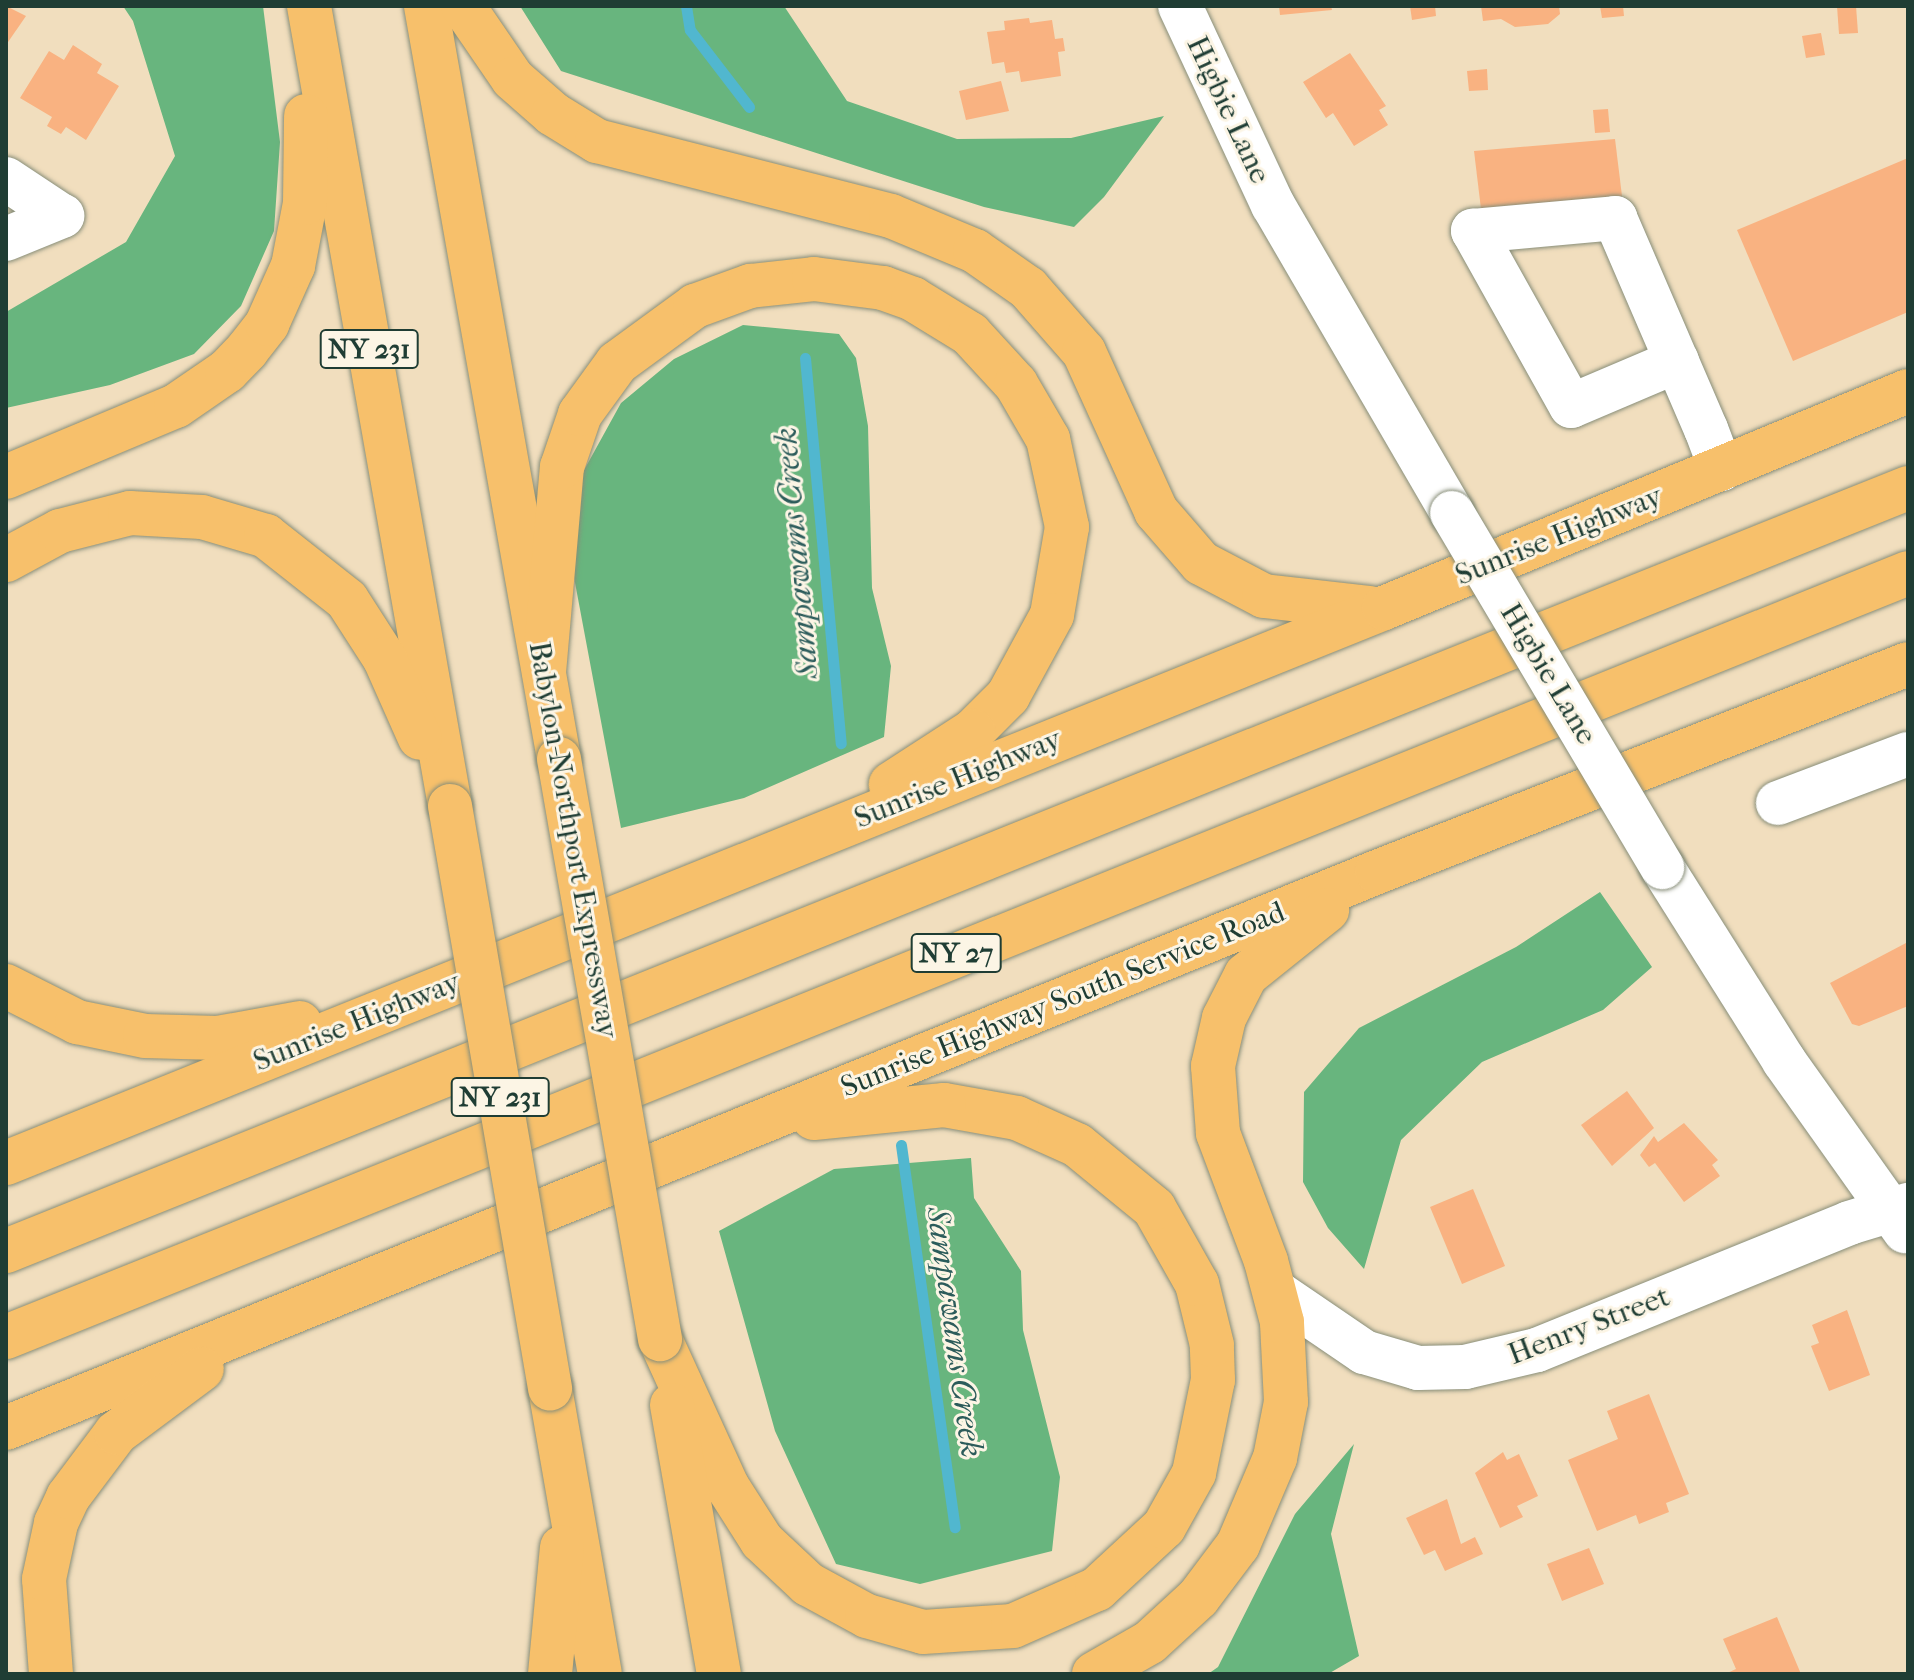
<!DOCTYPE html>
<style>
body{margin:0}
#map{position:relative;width:1914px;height:1680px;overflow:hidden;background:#f1debe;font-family:"IM FELL French Canon",serif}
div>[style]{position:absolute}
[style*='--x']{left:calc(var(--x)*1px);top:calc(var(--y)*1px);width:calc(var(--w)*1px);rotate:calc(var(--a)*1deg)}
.forest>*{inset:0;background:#68b57e}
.stream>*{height:11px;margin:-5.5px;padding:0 5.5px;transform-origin:5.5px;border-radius:5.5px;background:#51b7cf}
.building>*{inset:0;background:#f9b281}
.roads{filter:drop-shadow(0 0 2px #888e79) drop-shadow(0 0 2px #888e79)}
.minor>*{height:44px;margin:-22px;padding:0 22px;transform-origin:22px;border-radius:22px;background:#fff}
.major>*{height:44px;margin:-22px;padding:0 22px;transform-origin:22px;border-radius:22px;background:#f7c06b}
.highway>*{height:44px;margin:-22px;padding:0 22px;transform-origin:22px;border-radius:22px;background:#f7c06b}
.bridges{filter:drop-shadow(0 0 2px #888e79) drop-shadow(0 0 2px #888e79)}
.minor-bridge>*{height:44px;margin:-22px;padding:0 22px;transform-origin:22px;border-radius:22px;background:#fff}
.major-bridge>*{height:44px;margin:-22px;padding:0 22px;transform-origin:22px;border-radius:22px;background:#f7c06b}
span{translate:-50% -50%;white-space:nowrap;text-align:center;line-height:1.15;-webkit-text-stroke:6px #fcf5e5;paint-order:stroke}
.shield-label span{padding:2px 6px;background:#fcf5e5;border:2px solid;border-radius:6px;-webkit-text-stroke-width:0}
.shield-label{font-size:28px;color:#1f3d34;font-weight:700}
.street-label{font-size:30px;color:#1f3d34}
.water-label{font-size:32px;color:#2c5c5b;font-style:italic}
.frame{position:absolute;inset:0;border:8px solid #1f3d34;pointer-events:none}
</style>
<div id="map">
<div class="forest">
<div style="clip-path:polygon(123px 6px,263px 6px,280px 142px,274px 231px,241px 306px,194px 354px,110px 385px,6px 408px,6px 312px,126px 242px,175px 156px,133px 21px)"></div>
<div style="clip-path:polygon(520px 6px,784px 6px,847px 101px,957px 139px,1071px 138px,1164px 116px,1104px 197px,1074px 227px,984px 207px,561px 71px)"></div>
<div style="clip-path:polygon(743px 325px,839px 334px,856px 358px,868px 426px,872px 588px,891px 666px,884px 737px,744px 798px,621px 828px,570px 556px,567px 501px,621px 403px,674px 359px)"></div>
<div style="clip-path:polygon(1600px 892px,1652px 967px,1603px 1010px,1482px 1062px,1401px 1140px,1364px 1269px,1328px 1228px,1303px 1182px,1304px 1092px,1359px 1028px,1516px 947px)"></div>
<div style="clip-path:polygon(971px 1158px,974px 1198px,1021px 1271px,1023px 1330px,1060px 1477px,1052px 1551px,920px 1584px,836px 1564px,775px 1431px,719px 1231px,834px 1169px)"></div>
<div style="clip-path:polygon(1354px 1444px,1331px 1534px,1359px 1656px,1328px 1674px,1208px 1674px,1218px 1667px,1295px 1514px)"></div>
</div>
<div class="stream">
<div style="--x:686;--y:6;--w:24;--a:81"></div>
<div style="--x:690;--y:30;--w:97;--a:52.5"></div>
<div style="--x:805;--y:358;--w:387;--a:84.7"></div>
<div style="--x:901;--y:1145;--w:386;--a:82"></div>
</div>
<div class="building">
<div style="clip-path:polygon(6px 6px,26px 16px,6px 45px)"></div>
<div style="clip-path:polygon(1279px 6px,1331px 6px,1332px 10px,1280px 15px)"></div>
<div style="clip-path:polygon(1410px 6px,1435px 6px,1436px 16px,1412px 20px)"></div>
<div style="clip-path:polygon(1481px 6px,1559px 6px,1560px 14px,1548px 24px,1515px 27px,1501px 19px,1483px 21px)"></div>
<div style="clip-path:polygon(1600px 6px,1623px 6px,1624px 16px,1602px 18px)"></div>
<div style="clip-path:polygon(1837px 6px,1856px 6px,1858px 33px,1839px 34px)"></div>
<div style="clip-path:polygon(1029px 18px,1030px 23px,1052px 20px,1055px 39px,1063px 38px,1065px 51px,1058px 52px,1061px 76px,1021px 82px,1019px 71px,1006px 73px,1004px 62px,992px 64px,987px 32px,1005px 30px,1004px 21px)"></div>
<div style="clip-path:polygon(1821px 33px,1825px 55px,1806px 58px,1802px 36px)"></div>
<div style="clip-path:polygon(73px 45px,102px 64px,97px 73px,119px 86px,86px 140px,66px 127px,61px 134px,47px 126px,52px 117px,20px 98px,49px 51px,64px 60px)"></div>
<div style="clip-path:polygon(1350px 53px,1386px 106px,1379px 110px,1388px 125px,1354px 146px,1333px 113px,1326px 118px,1303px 82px)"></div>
<div style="clip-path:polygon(1487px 69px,1488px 90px,1469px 91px,1467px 71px)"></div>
<div style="clip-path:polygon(1001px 81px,1009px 111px,966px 120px,959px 91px)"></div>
<div style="clip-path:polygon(1608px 109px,1610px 132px,1595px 133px,1593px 110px)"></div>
<div style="clip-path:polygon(1615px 139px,1622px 196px,1481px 209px,1474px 151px)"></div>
<div style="clip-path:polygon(1908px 158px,1908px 312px,1793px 361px,1737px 230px)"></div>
<div style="clip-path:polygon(1906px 943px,1908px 1006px,1859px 1026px,1852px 1024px,1830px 983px)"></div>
<div style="clip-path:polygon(1627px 1091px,1654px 1128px,1612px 1166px,1581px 1125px)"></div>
<div style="clip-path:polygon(1684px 1123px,1718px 1160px,1712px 1165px,1720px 1176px,1684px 1202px,1655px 1163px,1649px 1167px,1640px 1155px,1654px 1136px,1658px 1142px)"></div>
<div style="clip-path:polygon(1473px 1189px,1505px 1266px,1462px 1284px,1430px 1207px)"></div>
<div style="clip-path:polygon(1847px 1310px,1870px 1375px,1829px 1391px,1811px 1346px,1819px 1343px,1812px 1325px)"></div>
<div style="clip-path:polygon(1649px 1394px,1689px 1494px,1666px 1503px,1669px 1512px,1639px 1524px,1636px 1515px,1597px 1531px,1568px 1460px,1618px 1439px,1607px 1411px)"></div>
<div style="clip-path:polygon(1503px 1452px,1507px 1460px,1519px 1454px,1538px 1496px,1517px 1506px,1523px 1517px,1500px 1528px,1475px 1473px)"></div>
<div style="clip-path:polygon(1447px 1499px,1461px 1544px,1475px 1537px,1483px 1554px,1445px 1571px,1435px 1550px,1424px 1555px,1406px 1518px)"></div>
<div style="clip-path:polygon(1589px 1548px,1604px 1584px,1562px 1601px,1547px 1564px)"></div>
<div style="clip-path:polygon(1777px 1617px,1801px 1674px,1725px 1674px,1736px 1669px,1723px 1639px)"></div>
</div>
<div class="roads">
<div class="minor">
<div style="--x:1180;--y:6;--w:220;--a:65"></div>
<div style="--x:1273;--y:205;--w:356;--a:59.8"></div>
<div style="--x:6;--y:179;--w:67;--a:33.5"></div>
<div style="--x:6;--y:239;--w:61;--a:-22.3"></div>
<div style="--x:1677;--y:361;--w:115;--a:157"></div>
<div style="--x:1571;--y:406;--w:201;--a:-119.2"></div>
<div style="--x:1473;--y:231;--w:143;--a:-5.2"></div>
<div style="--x:1615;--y:218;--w:230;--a:66.7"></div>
<div style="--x:1706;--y:429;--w:43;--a:69.4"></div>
<div style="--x:1778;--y:803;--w:139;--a:-20.7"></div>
<div style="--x:1662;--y:867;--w:229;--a:57.8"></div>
<div style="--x:1784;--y:1061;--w:209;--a:54.6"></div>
<div style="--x:1276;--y:1292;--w:107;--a:34.3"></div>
<div style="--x:1364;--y:1352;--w:56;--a:16.5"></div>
<div style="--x:1418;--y:1368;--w:47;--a:-1.2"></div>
<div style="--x:1465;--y:1367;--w:74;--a:-13.3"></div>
<div style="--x:1537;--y:1350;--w:337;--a:-22.1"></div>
<div style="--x:1849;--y:1223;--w:62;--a:-17"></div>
</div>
<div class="major">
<div style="--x:309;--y:6;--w:812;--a:80"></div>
<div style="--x:426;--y:6;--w:765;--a:79.98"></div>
<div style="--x:463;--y:6;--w:88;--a:55.6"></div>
<div style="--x:513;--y:79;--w:53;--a:41.2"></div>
<div style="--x:553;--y:114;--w:52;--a:31.5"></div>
<div style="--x:597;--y:141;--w:303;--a:14.3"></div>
<div style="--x:891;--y:216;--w:91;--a:22.6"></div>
<div style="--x:975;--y:251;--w:65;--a:34.9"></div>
<div style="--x:1028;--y:288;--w:85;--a:48.8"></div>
<div style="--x:1084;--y:352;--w:175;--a:65.6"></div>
<div style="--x:1156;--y:511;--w:69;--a:49.1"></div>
<div style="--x:1201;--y:563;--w:71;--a:27.6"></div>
<div style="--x:1264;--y:596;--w:107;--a:6.5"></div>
<div style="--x:6;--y:477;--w:184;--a:-22.7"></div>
<div style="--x:176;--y:406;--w:62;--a:-34.5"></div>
<div style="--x:227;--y:371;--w:29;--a:-46"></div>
<div style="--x:247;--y:350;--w:33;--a:-52"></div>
<div style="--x:267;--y:324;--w:64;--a:-65.9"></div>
<div style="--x:293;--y:266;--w:64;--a:-79.2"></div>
<div style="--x:305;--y:203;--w:87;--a:-89.3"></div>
<div style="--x:6;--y:560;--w:61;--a:-28.2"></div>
<div style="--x:60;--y:531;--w:72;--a:-14.4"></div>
<div style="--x:130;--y:513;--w:72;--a:3.2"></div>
<div style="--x:202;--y:517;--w:67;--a:16.5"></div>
<div style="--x:266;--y:536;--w:103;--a:38.3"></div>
<div style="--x:347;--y:600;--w:70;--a:57.2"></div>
<div style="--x:385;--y:659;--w:86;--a:66.1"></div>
<div style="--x:544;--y:672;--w:206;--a:-85"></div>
<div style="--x:562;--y:467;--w:56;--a:-71.2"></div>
<div style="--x:580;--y:414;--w:63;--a:-54"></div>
<div style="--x:617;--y:363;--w:97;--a:-36.2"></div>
<div style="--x:695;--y:306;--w:59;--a:-20"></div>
<div style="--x:750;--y:286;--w:64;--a:-6.2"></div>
<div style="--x:814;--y:279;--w:70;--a:7.4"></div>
<div style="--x:883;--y:288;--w:32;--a:20"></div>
<div style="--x:913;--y:299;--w:67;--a:31.6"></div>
<div style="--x:970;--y:334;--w:68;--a:47.4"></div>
<div style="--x:1016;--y:384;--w:64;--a:59.8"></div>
<div style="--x:1048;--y:439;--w:90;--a:77.8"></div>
<div style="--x:1067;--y:527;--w:89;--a:99.7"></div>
<div style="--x:1052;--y:615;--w:92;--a:118.5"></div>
<div style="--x:1008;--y:696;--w:49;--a:135"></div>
<div style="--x:973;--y:731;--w:98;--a:147.1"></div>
<div style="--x:6;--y:986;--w:80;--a:26.9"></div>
<div style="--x:77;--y:1022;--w:69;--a:11.6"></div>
<div style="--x:145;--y:1036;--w:73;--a:1.6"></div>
<div style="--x:218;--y:1038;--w:83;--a:-10.4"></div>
<div style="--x:6;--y:1163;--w:1486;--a:-21.94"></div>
<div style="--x:1384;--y:608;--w:567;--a:-22.5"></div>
<div style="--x:660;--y:1339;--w:162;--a:65.5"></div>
<div style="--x:727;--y:1486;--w:65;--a:57.5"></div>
<div style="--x:762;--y:1541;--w:63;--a:43.1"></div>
<div style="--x:808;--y:1584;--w:67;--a:28.5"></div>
<div style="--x:867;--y:1616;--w:58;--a:15.9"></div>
<div style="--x:923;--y:1632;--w:90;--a:-3.8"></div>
<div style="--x:1013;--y:1626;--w:92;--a:-23.8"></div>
<div style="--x:1097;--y:1589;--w:91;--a:-42.8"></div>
<div style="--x:1164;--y:1527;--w:62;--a:-60.9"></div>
<div style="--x:1194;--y:1473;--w:95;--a:-78.5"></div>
<div style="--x:1213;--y:1380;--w:35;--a:-92"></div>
<div style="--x:1212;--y:1345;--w:63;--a:-103.8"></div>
<div style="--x:1197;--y:1284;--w:87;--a:-119.5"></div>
<div style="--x:1154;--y:1208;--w:99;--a:-140.7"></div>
<div style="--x:1077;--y:1145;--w:66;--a:-155.8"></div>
<div style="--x:1017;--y:1118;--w:74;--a:-169.9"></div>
<div style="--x:944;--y:1105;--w:131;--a:174.3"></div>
<div style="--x:550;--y:1388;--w:290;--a:80.1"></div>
<div style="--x:672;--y:1405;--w:273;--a:80.1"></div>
<div style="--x:6;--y:1428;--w:1479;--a:-22.07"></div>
<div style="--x:1377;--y:872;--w:570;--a:-21.39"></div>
<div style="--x:51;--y:1674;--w:95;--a:-94.2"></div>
<div style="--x:44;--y:1579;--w:57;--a:-77.9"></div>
<div style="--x:56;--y:1523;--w:29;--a:-65"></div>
<div style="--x:68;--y:1497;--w:80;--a:-53.1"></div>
<div style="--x:116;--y:1433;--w:107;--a:-36.7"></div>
<div style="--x:550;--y:1674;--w:127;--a:-84.6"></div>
<div style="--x:1094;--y:1674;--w:64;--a:-29.7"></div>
<div style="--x:1150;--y:1642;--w:65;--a:-42.5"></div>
<div style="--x:1198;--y:1598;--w:66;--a:-53"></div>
<div style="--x:1238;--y:1545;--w:95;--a:-67"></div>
<div style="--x:1275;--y:1458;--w:57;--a:-78.9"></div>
<div style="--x:1286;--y:1402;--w:80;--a:-92.9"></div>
<div style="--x:1282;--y:1322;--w:63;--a:-104.7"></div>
<div style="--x:1266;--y:1261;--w:137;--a:-110.6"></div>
<div style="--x:1218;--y:1133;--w:67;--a:-94.3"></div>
<div style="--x:1213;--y:1066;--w:49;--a:-77.1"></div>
<div style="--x:1224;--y:1018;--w:48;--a:-62.9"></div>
<div style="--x:1246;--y:975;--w:104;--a:-38.7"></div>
</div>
<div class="highway">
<div style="--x:6;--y:1251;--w:2049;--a:-21.86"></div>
<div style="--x:6;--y:1337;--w:2050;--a:-21.88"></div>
</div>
</div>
<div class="bridges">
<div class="minor-bridge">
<div style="--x:1452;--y:513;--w:412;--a:59.3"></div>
</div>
<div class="major-bridge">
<div style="--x:559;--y:759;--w:589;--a:80.12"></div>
<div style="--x:450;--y:806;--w:591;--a:80.25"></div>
</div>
</div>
<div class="shield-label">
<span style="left:369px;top:349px">NY 231</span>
<span style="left:956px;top:953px">NY 27</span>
<span style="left:500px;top:1097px">NY 231</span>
</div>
<div class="street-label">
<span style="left:1228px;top:110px;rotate:65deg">Higbie Lane</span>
<span style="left:1559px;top:536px;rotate:-22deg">Sunrise Highway</span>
<span style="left:1548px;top:674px;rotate:59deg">Higbie Lane</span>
<span style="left:958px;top:779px;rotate:-22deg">Sunrise Highway</span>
<span style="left:573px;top:840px;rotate:80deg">Babylon-Northport Expressway</span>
<span style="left:1063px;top:1000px;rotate:-22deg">Sunrise Highway South Service Road</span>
<span style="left:357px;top:1022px;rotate:-22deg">Sunrise Highway</span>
<span style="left:1589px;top:1326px;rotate:-21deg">Henry Street</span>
</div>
<div class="water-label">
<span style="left:797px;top:553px;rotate:-95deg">Sampawams Creek</span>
<span style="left:954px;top:1332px;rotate:82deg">Sampawams Creek</span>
</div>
<div class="frame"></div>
</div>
